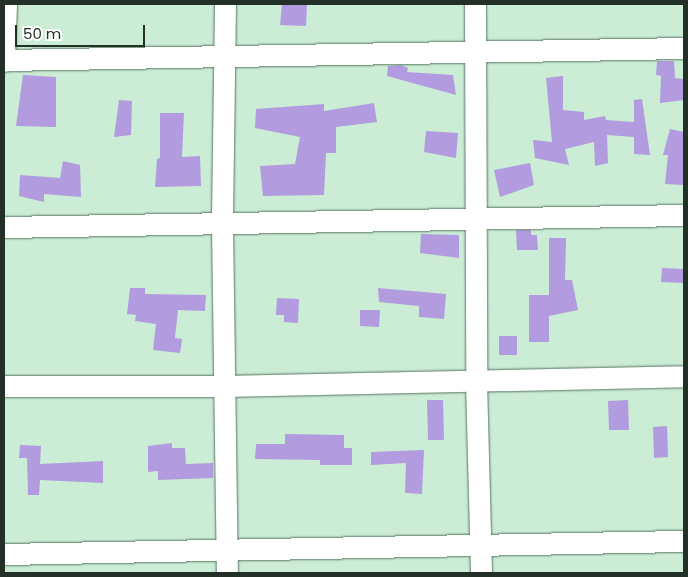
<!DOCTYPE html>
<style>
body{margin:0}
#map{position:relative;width:688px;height:577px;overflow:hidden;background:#cbedd5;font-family:Poppins,sans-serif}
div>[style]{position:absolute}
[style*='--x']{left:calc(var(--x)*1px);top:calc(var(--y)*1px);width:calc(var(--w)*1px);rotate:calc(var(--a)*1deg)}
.building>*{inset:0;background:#b29bdf}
.roads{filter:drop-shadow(0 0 1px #577661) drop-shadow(0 0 1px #577661)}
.minor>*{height:21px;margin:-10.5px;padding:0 10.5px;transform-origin:10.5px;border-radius:10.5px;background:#fff}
span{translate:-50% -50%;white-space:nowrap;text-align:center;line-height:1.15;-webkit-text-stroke:5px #fff;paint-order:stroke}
.frame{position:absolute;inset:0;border:5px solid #233027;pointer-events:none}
.scale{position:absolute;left:15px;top:25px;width:130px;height:22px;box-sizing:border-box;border:2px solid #233027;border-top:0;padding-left:6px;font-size:15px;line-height:18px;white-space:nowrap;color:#233027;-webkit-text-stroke:4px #fff;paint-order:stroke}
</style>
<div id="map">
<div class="building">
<div style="clip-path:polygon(282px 4px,307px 4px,306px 26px,280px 25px)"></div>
<div style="clip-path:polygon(657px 61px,674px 61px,675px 78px,684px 79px,684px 100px,660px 103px,661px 76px,656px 75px)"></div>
<div style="clip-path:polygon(401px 65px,408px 68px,407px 72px,453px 75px,456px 95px,387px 76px,388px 66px)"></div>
<div style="clip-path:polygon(23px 75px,56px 77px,56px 127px,16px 126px)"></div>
<div style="clip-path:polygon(563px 76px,563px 110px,584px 112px,584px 120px,605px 116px,606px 120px,634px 122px,634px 100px,642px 99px,650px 155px,634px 154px,634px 137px,607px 135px,608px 163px,595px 166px,594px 142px,565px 149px,569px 165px,535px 158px,533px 140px,552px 142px,546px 78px)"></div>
<div style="clip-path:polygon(119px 100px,132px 101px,131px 135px,114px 137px)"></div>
<div style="clip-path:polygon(374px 103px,377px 122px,336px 127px,336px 153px,326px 153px,324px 195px,263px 196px,260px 166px,295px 164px,300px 137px,255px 128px,256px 109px,324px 104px,324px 111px)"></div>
<div style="clip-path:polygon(160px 113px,184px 113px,182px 157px,200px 156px,201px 186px,155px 187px,157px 159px,160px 158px)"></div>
<div style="clip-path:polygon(670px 129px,684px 132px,684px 185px,665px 184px,668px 155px,663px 155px)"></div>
<div style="clip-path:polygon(426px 131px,458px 133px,456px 158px,424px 152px)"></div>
<div style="clip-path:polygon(63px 161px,80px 165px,81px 197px,44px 194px,44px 202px,19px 196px,20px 175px,60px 178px)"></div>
<div style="clip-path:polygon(530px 163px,534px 185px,500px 197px,494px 170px)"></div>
<div style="clip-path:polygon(516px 230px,531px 230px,531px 235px,537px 235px,538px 250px,517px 250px)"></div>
<div style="clip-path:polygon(421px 234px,459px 235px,459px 258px,420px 253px)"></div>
<div style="clip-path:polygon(549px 238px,566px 238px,565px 280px,572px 280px,578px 310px,549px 316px,549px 342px,529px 342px,529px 295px,549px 295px)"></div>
<div style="clip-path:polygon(662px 268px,684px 269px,684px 283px,661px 282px)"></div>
<div style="clip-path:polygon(130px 288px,145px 288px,145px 294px,206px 295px,205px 311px,178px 310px,175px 338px,182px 339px,180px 353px,153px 350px,156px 324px,135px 321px,136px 315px,127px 314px)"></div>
<div style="clip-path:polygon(378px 288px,446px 294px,444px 319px,419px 317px,419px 306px,379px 302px)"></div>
<div style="clip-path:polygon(277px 298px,299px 299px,298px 323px,284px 322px,284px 315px,276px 315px)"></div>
<div style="clip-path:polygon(360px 310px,380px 310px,379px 327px,360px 326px)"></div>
<div style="clip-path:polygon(499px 336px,517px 336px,517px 355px,499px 355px)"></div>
<div style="clip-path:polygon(427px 400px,443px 400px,444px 440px,428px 440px)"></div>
<div style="clip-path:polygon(628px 400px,629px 430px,609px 430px,608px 401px)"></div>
<div style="clip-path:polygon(667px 426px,668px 457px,654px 458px,653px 427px)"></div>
<div style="clip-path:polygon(285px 434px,344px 435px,344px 448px,352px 448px,352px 465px,320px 465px,320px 460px,255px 459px,256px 444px,285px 444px)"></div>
<div style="clip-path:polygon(172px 443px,172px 448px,185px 448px,186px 464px,213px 463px,213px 478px,158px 480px,158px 471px,148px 472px,148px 446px)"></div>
<div style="clip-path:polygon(20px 445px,41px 446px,40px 464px,103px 461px,103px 483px,40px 480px,39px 495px,28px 495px,27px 458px,19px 458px)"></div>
<div style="clip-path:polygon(424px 450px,422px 494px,405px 493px,406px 463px,371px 465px,371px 452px)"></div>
</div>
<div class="roads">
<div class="minor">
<div style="--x:225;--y:4;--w:220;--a:90.8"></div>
<div style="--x:222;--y:224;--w:349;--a:89.2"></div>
<div style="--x:475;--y:4;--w:377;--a:89.8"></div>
<div style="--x:476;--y:381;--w:192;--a:88.5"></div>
<div style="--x:4;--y:60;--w:680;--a:-1.01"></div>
<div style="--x:4;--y:61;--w:57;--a:-88"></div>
<div style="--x:4;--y:227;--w:680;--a:-1.01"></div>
<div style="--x:4;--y:386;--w:219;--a:0"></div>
<div style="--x:223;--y:386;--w:461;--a:-1.2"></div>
<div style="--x:4;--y:554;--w:680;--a:-1.1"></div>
</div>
</div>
<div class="frame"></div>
<div class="scale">50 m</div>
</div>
